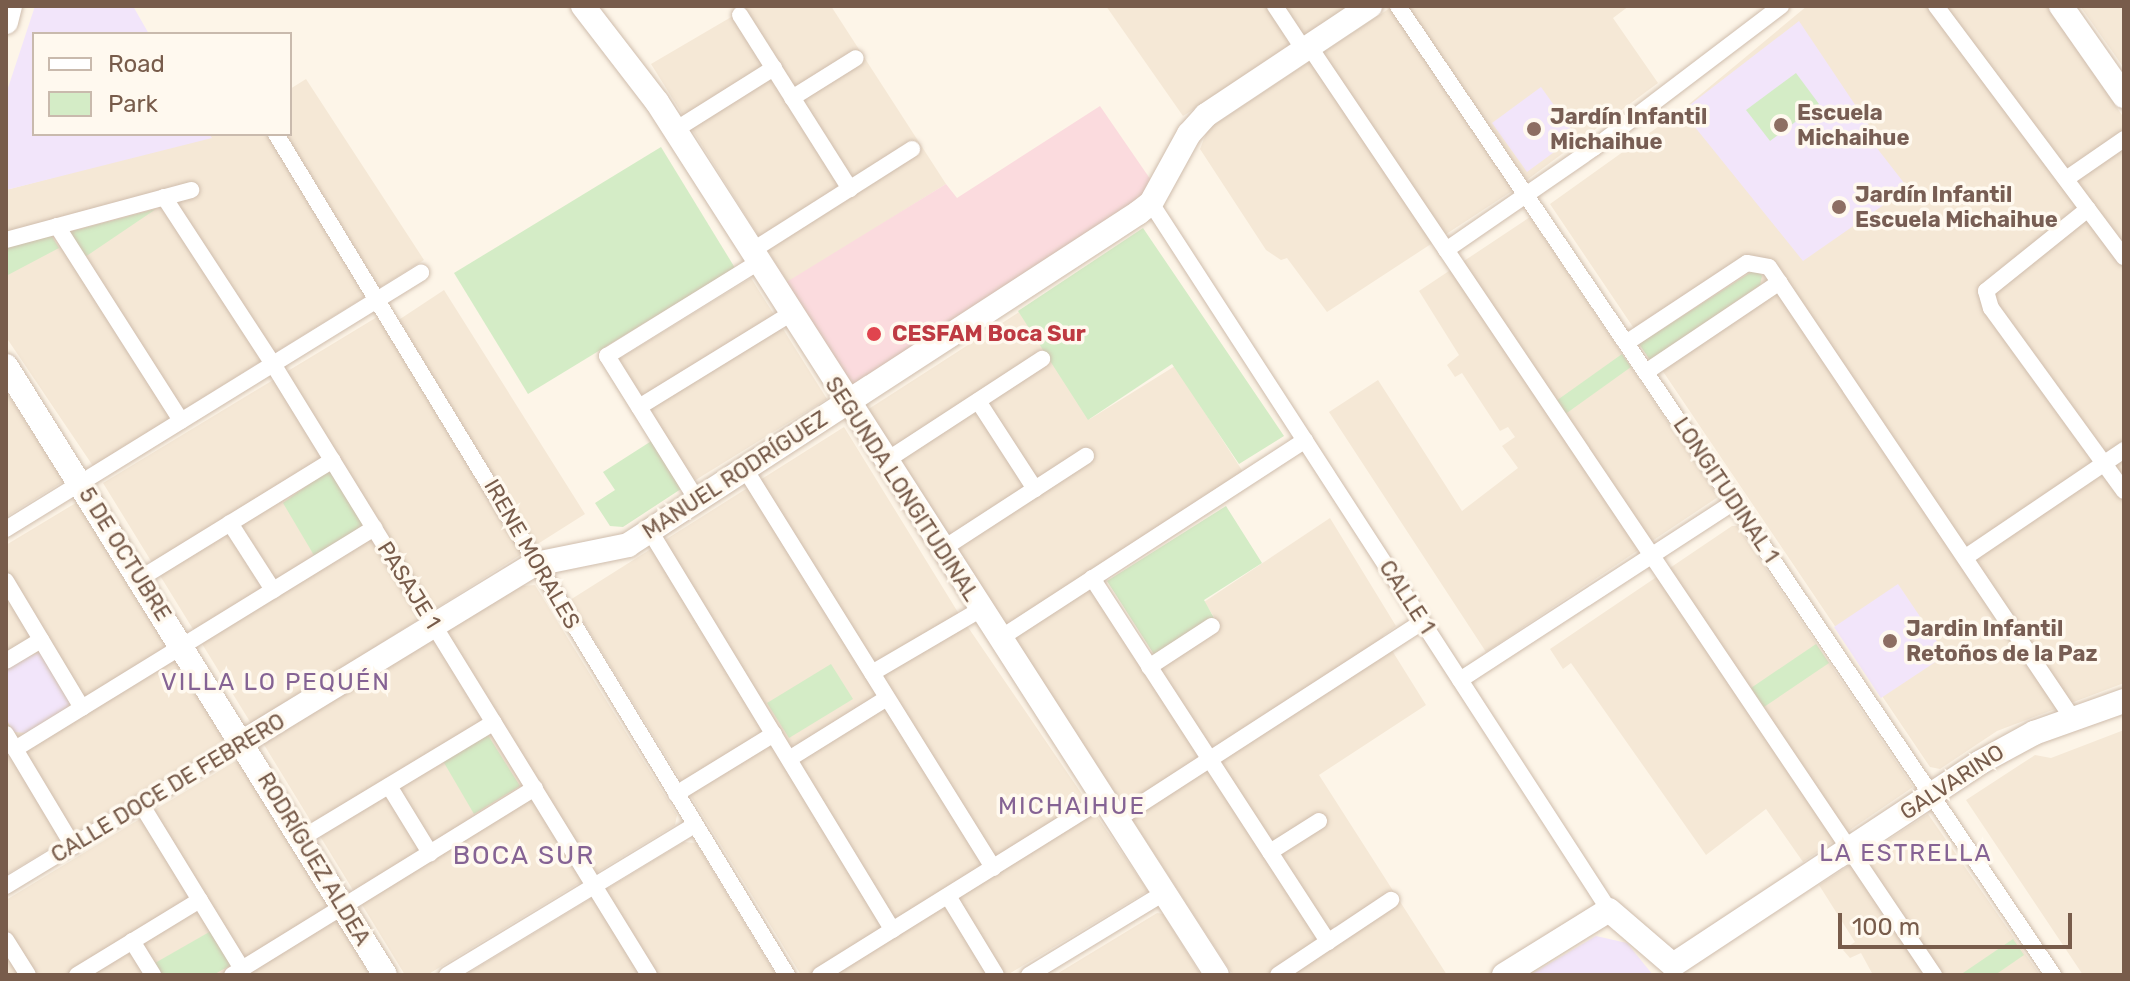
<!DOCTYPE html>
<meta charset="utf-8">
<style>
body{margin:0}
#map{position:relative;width:2130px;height:981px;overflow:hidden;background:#fdf5e8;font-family:Rubik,sans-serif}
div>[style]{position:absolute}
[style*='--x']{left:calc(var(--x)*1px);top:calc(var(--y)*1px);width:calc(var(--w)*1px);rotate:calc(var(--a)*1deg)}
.residential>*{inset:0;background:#f5e8d6}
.education>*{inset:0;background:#f2e5fa}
.medical>*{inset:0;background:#fbdbde}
.green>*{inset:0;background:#d4ecc6}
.roads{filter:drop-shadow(0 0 2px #cfbdad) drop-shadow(0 0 2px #cfbdad)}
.street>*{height:16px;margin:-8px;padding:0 8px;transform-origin:8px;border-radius:8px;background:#fff}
.secondary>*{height:24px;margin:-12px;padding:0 12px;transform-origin:12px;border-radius:12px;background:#fff}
.dots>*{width:22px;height:22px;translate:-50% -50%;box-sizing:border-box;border:4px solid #fff9ef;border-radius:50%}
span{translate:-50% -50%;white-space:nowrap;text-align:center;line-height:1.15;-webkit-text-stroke:7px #fff9ef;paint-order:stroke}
.education-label{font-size:22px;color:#785e54;font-weight:700}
.left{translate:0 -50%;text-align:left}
.health-label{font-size:22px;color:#be3a42;font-weight:700}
.street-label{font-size:22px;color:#785c4b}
.neighbourhood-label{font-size:24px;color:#856394;letter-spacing:2px}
.quarter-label{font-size:26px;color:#856394;letter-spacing:2px}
.frame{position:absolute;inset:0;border:8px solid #785c4b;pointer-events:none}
.legend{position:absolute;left:32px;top:32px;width:260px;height:104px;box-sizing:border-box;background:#fff9ef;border:2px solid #c9baad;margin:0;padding:10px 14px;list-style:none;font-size:24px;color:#785c4b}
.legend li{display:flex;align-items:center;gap:16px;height:40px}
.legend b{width:40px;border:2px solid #c9baad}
.scale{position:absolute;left:1838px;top:913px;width:234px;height:36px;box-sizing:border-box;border:4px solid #785c4b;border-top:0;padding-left:10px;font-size:24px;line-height:28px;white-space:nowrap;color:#785c4b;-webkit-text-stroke:6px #fff9ef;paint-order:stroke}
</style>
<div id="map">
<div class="residential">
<div style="clip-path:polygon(750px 6px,831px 6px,946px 184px,788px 283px,651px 64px)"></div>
<div style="clip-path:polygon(1106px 6px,1355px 6px,1183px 116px)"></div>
<div style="clip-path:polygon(1393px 6px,1629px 6px,1613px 18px,1658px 83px,1509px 193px,1327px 312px,1287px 258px,1281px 260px,1266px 250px,1200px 149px,1208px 129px)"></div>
<div style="clip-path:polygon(1807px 6px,2047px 6px,2124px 118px,2124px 683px,1997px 731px,1940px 769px,1930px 767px,1550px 204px,1683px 109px)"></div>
<div style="clip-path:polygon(2080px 6px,2124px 6px,2124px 68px)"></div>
<div style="clip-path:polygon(306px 79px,424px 260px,93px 466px,6px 337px,6px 190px,218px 134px,290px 134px,290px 89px)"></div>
<div style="clip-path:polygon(1530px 217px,1718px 497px,1486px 652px,1329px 412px,1378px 380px,1462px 511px,1518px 468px,1502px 446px,1515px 437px,1508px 427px,1500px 431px,1462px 373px,1455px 377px,1447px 365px,1459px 355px,1419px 291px)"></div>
<div style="clip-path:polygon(751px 278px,827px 399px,694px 481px,619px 359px)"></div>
<div style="clip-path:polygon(444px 290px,585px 514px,252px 725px,103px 483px,377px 317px,385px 329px)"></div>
<div style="clip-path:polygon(1019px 312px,1090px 419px,1175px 366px,1245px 475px,1086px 579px,1151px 673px,1221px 627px,1204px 602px,1330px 518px,1396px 626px,1383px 636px,1426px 705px,1319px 775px,1447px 975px,1233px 975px,867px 410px)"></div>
<div style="clip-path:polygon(6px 391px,64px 481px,6px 517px)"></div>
<div style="clip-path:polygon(844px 427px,959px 614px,1148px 891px,1007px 975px,801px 975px,570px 600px)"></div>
<div style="clip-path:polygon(79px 501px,225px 741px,6px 875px,6px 545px)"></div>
<div style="clip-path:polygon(1732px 526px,1737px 526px,1913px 787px,1803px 862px,1766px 809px,1706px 855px,1571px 663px,1563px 669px,1550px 649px)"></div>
<div style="clip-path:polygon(535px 585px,677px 815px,675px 825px,427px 975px,405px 975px,263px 743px,521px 586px)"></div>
<div style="clip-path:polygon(2124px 730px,2124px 975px,2083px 975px,1966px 800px,2035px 755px,2051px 758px)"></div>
<div style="clip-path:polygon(234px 762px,242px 763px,370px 975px,6px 975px,6px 900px)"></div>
<div style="clip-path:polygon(1928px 814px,2040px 975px,1873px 975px,1861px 953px,1850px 958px,1843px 950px,1855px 942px,1819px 885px)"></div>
<div style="clip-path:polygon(684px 842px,696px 843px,776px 975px,465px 975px)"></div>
<div style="clip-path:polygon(1157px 913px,1163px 914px,1201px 975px,1055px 975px)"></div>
</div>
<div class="education">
<div style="clip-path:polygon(35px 6px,133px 6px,149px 34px,34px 34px,34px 134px,209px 134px,212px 138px,6px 190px,6px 94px)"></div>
<div style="clip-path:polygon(1799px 21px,1878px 139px,1873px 143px,1908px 188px,1803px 261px,1682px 111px)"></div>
<div style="clip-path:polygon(1541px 87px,1576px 136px,1527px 172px,1492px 123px)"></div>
<div style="clip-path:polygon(1898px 584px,1946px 655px,1881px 698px,1834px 627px)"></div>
<div style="clip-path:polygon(42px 651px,71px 696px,69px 707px,26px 733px,14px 732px,6px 719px,6px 667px)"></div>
<div style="clip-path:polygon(1596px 936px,1627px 943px,1653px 975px,1530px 975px)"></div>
</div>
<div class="medical">
<div style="clip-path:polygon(1100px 106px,1155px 186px,1146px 200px,852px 385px,785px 283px,946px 184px,957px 198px)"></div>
</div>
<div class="green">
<div style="clip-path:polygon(1796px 73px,1819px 104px,1770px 141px,1746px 110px)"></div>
<div style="clip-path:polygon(661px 147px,735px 268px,528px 394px,454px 273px)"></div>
<div style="clip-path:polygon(156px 209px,85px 257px,69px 232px)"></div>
<div style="clip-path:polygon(1143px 228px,1284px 436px,1239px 464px,1172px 364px,1088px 420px,1018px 311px)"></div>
<div style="clip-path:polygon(51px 235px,59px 248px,6px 276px,6px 247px)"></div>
<div style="clip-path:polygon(1756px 269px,1762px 276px,1760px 285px,1650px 360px,1639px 344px)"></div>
<div style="clip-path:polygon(1622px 354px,1631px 367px,1564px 415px,1556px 401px)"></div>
<div style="clip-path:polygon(653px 440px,684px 487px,623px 527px,610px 526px,595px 503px,615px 490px,603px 472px)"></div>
<div style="clip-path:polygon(326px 472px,335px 473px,367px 523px,315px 557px,283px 503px)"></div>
<div style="clip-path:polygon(1226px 506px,1262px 563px,1204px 600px,1214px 618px,1155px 656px,1107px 581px)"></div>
<div style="clip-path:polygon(1816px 644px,1829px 663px,1764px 707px,1751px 688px)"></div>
<div style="clip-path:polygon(831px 664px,853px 699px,789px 738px,767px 703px)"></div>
<div style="clip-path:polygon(486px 732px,520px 786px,474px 814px,443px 761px)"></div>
<div style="clip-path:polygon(211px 931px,231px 965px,213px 975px,162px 975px,155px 963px)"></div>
<div style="clip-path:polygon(2013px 939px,2024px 955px,1995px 975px,1960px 975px)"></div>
</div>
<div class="roads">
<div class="street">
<div style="--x:1275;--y:6;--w:53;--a:56.6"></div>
<div style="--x:1398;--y:6;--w:1170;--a:55.94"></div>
<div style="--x:1936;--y:6;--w:314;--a:53.2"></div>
<div style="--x:740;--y:15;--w:206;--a:57.7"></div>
<div style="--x:1309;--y:46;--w:1120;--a:56.07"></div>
<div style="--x:792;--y:98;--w:75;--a:-32"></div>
<div style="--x:675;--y:130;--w:117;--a:-32.1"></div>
<div style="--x:276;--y:134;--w:984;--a:58.72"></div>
<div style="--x:2066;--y:179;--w:70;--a:-34.6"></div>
<div style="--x:164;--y:197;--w:199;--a:56.9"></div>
<div style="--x:273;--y:364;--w:717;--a:58.39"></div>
<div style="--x:1151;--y:203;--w:842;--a:57.06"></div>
<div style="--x:2088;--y:209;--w:131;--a:141.2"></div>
<div style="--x:1986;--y:291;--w:18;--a:74"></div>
<div style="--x:1991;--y:308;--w:226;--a:54"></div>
<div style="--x:57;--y:226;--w:231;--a:57.5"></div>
<div style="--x:6;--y:240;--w:192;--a:-15.1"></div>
<div style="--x:1446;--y:250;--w:180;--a:-34.6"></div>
<div style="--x:1594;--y:148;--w:235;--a:-37.2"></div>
<div style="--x:750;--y:252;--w:192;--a:-32.4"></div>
<div style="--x:1626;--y:343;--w:145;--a:-33.5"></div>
<div style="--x:1747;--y:263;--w:22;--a:10"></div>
<div style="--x:1769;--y:267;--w:545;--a:56.08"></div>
<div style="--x:1646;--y:372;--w:161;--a:-33.9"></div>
<div style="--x:978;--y:401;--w:105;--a:57.1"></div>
<div style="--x:639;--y:407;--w:177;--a:-31.6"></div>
<div style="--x:884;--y:462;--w:189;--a:-33.1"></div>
<div style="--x:745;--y:469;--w:470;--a:58.1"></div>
<div style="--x:697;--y:500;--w:170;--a:-122"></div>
<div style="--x:607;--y:356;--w:176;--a:-31.8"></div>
<div style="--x:230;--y:523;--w:80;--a:57.3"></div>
<div style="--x:6;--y:529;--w:488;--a:-31.7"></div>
<div style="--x:650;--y:531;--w:467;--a:58.7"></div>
<div style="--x:941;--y:550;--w:173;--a:-33"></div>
<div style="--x:1966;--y:557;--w:191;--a:-34.1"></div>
<div style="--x:141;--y:578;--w:225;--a:-31.6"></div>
<div style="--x:1092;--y:578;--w:434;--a:57"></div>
<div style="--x:6;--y:581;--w:148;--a:59.1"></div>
<div style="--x:999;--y:639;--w:365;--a:-33"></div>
<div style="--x:6;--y:661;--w:41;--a:-31"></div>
<div style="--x:1149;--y:667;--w:75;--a:-33.1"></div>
<div style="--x:872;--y:673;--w:125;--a:-30.3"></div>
<div style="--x:1460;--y:680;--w:327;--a:-33"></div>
<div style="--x:6;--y:734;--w:131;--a:59.1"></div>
<div style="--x:15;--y:749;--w:422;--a:-31.6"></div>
<div style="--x:789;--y:759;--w:115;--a:-31.9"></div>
<div style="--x:389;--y:786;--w:79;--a:58.5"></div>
<div style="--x:676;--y:794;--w:115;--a:-31.5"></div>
<div style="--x:141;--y:804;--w:193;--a:58.5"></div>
<div style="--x:1116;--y:820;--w:364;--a:-32.9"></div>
<div style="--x:302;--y:838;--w:224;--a:-31.1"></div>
<div style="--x:1270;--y:852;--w:58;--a:-32.3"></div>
<div style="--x:6;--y:886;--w:277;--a:-31.3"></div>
<div style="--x:948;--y:896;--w:92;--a:58.7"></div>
<div style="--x:6;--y:940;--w:41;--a:57.8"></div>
<div style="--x:132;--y:941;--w:40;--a:58"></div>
<div style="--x:77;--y:975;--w:144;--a:-31.4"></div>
<div style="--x:232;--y:975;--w:356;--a:-31.7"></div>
<div style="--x:447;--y:975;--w:290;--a:-31.2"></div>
<div style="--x:820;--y:975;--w:333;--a:-31.9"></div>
<div style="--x:1029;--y:975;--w:158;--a:-31.3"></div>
<div style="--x:1278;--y:975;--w:136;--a:-33.6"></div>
</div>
<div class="secondary">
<div style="--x:583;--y:6;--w:121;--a:52.4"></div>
<div style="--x:657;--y:102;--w:1037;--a:57.32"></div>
<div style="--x:2061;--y:6;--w:110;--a:55"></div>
<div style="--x:6;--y:22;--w:16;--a:-76"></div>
<div style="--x:6;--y:366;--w:717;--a:58.1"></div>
<div style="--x:243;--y:742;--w:342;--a:-31.4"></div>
<div style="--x:535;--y:564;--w:95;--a:-11.5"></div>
<div style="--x:628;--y:545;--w:609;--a:-33.06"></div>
<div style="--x:1138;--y:213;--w:16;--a:-38"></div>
<div style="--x:1151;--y:203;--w:79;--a:-61.2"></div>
<div style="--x:1189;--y:134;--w:25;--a:-48"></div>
<div style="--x:1206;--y:115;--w:197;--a:-33.6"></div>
<div style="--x:1504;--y:975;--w:123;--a:-31.8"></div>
<div style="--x:1609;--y:910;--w:84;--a:40.7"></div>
<div style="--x:1673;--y:965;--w:367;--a:-33.4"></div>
<div style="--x:1979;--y:763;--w:63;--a:-28.6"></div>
<div style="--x:2034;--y:733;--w:96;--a:-19.6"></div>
</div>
</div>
<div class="dots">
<div style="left:1781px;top:125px;background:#8d6e63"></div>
<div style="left:1534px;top:129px;background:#8d6e63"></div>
<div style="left:1839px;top:207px;background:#8d6e63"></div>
<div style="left:874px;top:334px;background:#e0444e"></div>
<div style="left:1890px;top:641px;background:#8d6e63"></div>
</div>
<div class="education-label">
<span class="left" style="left:1797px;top:125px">Escuela<br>Michaihue</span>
<span class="left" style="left:1550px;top:129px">Jardín Infantil<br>Michaihue</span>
<span class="left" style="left:1855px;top:207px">Jardín Infantil<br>Escuela Michaihue</span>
<span class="left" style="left:1906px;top:641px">Jardin Infantil<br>Retoños de la Paz</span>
</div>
<div class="health-label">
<span class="left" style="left:892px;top:334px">CESFAM Boca Sur</span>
</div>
<div class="street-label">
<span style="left:735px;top:475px;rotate:-33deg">MANUEL RODRÍGUEZ</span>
<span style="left:902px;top:489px;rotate:57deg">SEGUNDA LONGITUDINAL</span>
<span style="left:1726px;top:490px;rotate:56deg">LONGITUDINAL 1</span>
<span style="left:125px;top:554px;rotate:58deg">5 DE OCTUBRE</span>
<span style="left:532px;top:554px;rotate:60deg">IRENE MORALES</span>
<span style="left:409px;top:585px;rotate:58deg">PASAJE 1</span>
<span style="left:1407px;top:597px;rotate:57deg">CALLE 1</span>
<span style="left:1952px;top:782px;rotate:-33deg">GALVARINO</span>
<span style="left:168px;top:788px;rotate:-31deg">CALLE DOCE DE FEBRERO</span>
<span style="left:314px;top:859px;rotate:59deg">RODRÍGUEZ ALDEA</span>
</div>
<div class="neighbourhood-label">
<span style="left:276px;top:683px">VILLA LO PEQUÉN</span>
<span style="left:1072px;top:807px">MICHAIHUE</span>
<span style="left:1906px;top:854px">LA ESTRELLA</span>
</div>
<div class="quarter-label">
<span style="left:524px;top:856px">BOCA SUR</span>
</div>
<div class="frame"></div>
<ul class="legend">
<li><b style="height:10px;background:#fff"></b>Road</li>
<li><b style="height:22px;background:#d4ecc6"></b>Park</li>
</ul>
<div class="scale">100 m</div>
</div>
